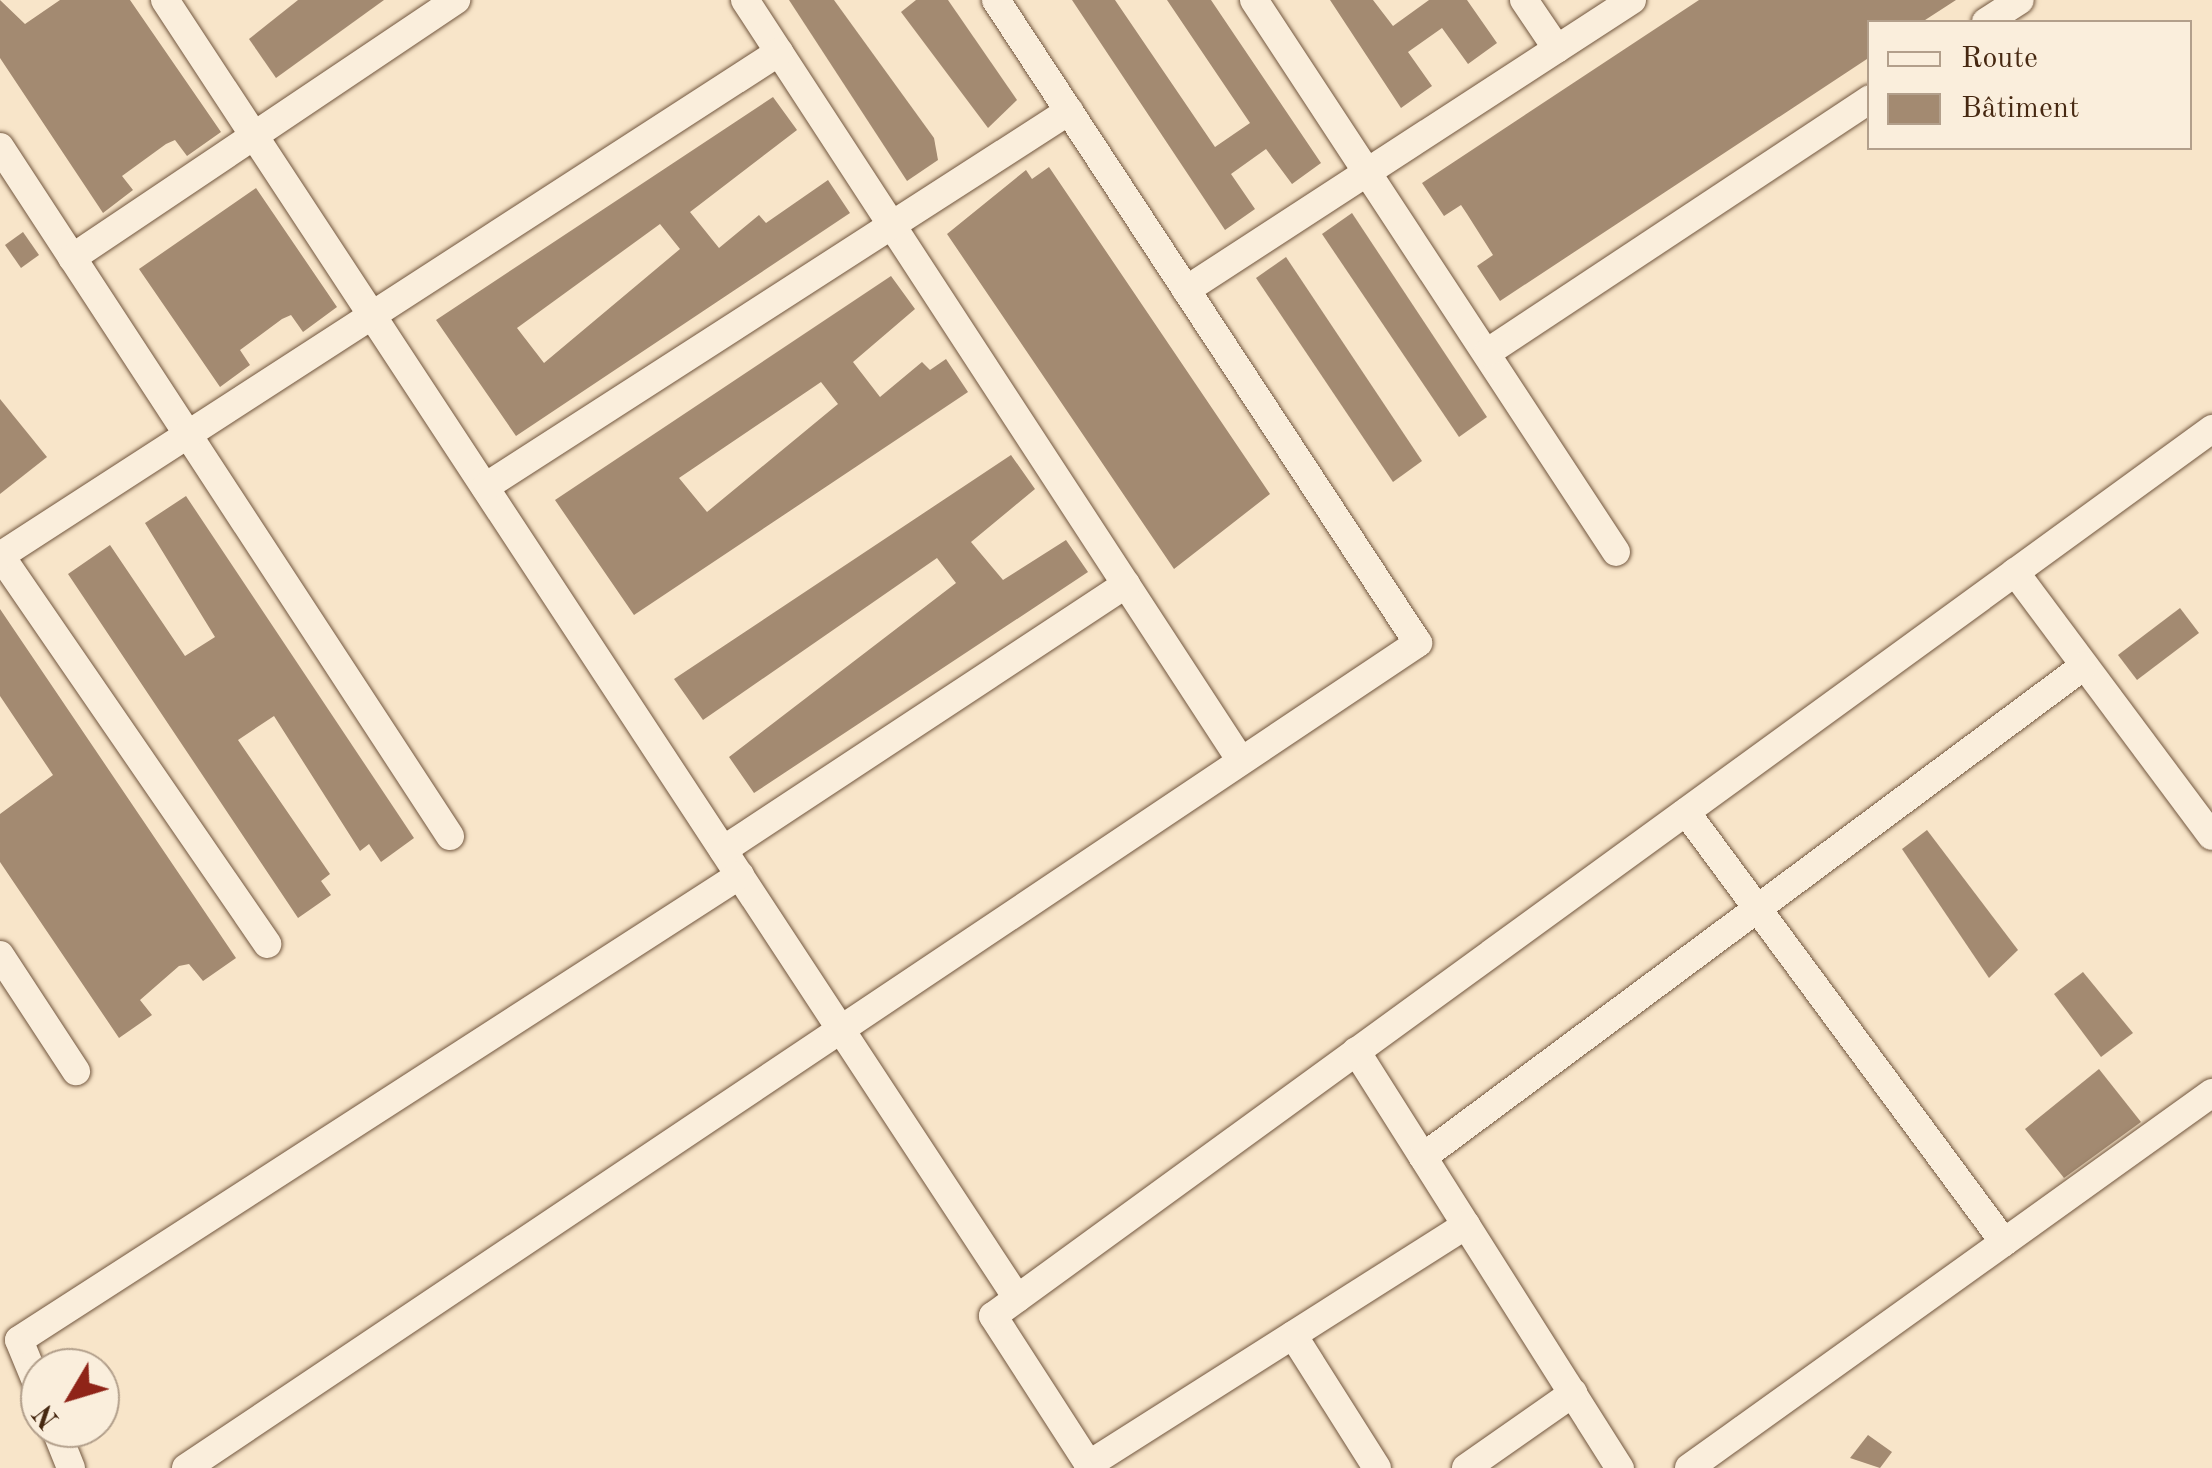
<!DOCTYPE html>
<meta charset="utf-8">
<style>
body{margin:0}
#map{position:relative;width:2212px;height:1468px;overflow:hidden;background:#f8e5c9;font-family:"Old Standard TT",serif}
div>[style]{position:absolute}
[style*='--x']{left:calc(var(--x)*1px);top:calc(var(--y)*1px);width:calc(var(--w)*1px);rotate:calc(var(--a)*1deg)}
.building>*{inset:0;background:#a38a71}
.roads{filter:drop-shadow(0 0 2px #72573f) drop-shadow(0 0 2px #72573f)}
.minor>*{height:28px;margin:-14px;padding:0 14px;transform-origin:14px;border-radius:14px;background:#faeedc}
span{translate:-50% -50%;white-space:nowrap;text-align:center;line-height:1.15;-webkit-text-stroke:8px #faeedc;paint-order:stroke}
.legend{position:absolute;left:1867px;top:20px;width:325px;height:130px;box-sizing:border-box;background:#faeedc;border:2px solid #b29f8b;margin:0;padding:12px 18px;list-style:none;font-size:30px;color:#462811}
.legend li{display:flex;align-items:center;gap:20px;height:50px}
.legend b{width:50px;border:2px solid #b29f8b}
.north{position:absolute;left:20px;top:1348px;width:100px;height:100px;box-sizing:border-box;background:#faeedc;border:2px solid #b29f8b;border-radius:50%;rotate:232deg;font-size:28px;font-weight:700;line-height:40px;text-align:center;color:#462811}
.north::after{content:'';display:block;margin:auto;width:35px;height:45px;background:#8f2418;clip-path:polygon(50% 0,100% 100%,50% 72%,0 100%)}
</style>
<div id="map">
<div class="building">
<div style="clip-path:polygon(0 0,25px 24px,60px 0,130px 0,221px 132px,187px 156px,175px 140px,166px 144px,122px 176px,133px 190px,103px 213px,0 58px)"></div>
<div style="clip-path:polygon(298px 0,384px 0,276px 78px,249px 39px)"></div>
<div style="clip-path:polygon(789px 0,834px 0,934px 138px,938px 160px,907px 181px)"></div>
<div style="clip-path:polygon(916px 0,948px 0,1017px 100px,988px 128px,901px 12px)"></div>
<div style="clip-path:polygon(1072px 0,1115px 0,1215px 147px,1250px 123px,1167px 0,1211px 0,1321px 163px,1292px 184px,1266px 149px,1231px 174px,1255px 209px,1225px 230px)"></div>
<div style="clip-path:polygon(1330px 0,1373px 0,1393px 26px,1429px 0,1467px 0,1497px 43px,1468px 64px,1442px 28px,1408px 52px,1432px 86px,1401px 108px)"></div>
<div style="clip-path:polygon(1699px 0,1956px 0,1922px 22px,1870px 22px,1870px 57px,1500px 301px,1477px 266px,1493px 255px,1467px 214px,1461px 205px,1444px 216px,1422px 183px)"></div>
<div style="clip-path:polygon(evenodd,773px 97px,797px 130px,690px 212px,719px 248px,759px 215px,766px 223px,828px 180px,850px 213px,516px 436px,436px 320px,773px 97px,660px 224px,680px 249px,544px 363px,517px 328px,660px 224px)"></div>
<div style="clip-path:polygon(1049px 167px,1270px 494px,1174px 569px,947px 234px,1026px 170px,1032px 179px)"></div>
<div style="clip-path:polygon(256px 188px,337px 307px,303px 332px,291px 315px,282px 319px,240px 350px,250px 365px,220px 387px,139px 269px)"></div>
<div style="clip-path:polygon(1352px 213px,1487px 417px,1459px 437px,1322px 234px)"></div>
<div style="clip-path:polygon(23px 232px,39px 255px,21px 268px,5px 245px)"></div>
<div style="clip-path:polygon(1286px 257px,1422px 461px,1393px 482px,1256px 278px)"></div>
<div style="clip-path:polygon(evenodd,891px 276px,915px 309px,853px 362px,880px 397px,922px 362px,930px 370px,946px 359px,968px 392px,634px 615px,555px 500px,891px 276px,821px 382px,838px 404px,707px 512px,679px 478px,821px 382px)"></div>
<div style="clip-path:polygon(0 399px,47px 457px,0 494px)"></div>
<div style="clip-path:polygon(1011px 455px,1035px 489px,971px 542px,1003px 580px,1066px 540px,1088px 572px,754px 793px,729px 757px,956px 583px,937px 558px,703px 720px,674px 679px)"></div>
<div style="clip-path:polygon(186px 496px,414px 838px,381px 862px,369px 844px,360px 851px,274px 716px,238px 740px,330px 874px,321px 881px,331px 895px,298px 918px,68px 574px,110px 545px,185px 656px,215px 637px,145px 523px)"></div>
<div style="clip-path:polygon(2180px 608px,2199px 633px,2137px 680px,2118px 655px)"></div>
<div style="clip-path:polygon(0 609px,236px 958px,203px 981px,189px 964px,179px 966px,140px 1000px,152px 1015px,119px 1038px,0 862px,0 814px,53px 775px,0 696px)"></div>
<div style="clip-path:polygon(1927px 830px,2018px 950px,1989px 978px,1902px 849px)"></div>
<div style="clip-path:polygon(2083px 972px,2133px 1033px,2101px 1057px,2054px 994px)"></div>
<div style="clip-path:polygon(2099px 1069px,2141px 1122px,2064px 1178px,2025px 1129px)"></div>
<div style="clip-path:polygon(1868px 1435px,1892px 1452px,1880px 1468px,1850px 1458px)"></div>
</div>
<div class="roads">
<div class="minor">
<div style="--x:165;--y:0;--w:1553;--a:56.72"></div>
<div style="--x:745;--y:0;--w:908;--a:56.9"></div>
<div style="--x:1254;--y:0;--w:660;--a:56.74"></div>
<div style="--x:1524;--y:0;--w:59;--a:56"></div>
<div style="--x:1986;--y:22;--w:40;--a:-32.9"></div>
<div style="--x:0;--y:147;--w:823;--a:56.85"></div>
<div style="--x:72;--y:258;--w:463;--a:-33.9"></div>
<div style="--x:1186;--y:290;--w:532;--a:-33.03"></div>
<div style="--x:1488;--y:352;--w:458;--a:-33.5"></div>
<div style="--x:485;--y:487;--w:695;--a:-32.77"></div>
<div style="--x:0;--y:555;--w:472;--a:55.5"></div>
<div style="--x:0;--y:556;--w:928;--a:-32.9"></div>
<div style="--x:2015;--y:572;--w:329;--a:53.3"></div>
<div style="--x:1686;--y:812;--w:535;--a:53.52"></div>
<div style="--x:723;--y:850;--w:483;--a:-33.4"></div>
<div style="--x:0;--y:955;--w:139;--a:56.8"></div>
<div style="--x:1356;--y:1051;--w:494;--a:57.7"></div>
<div style="--x:1423;--y:1157;--w:823;--a:-36.61"></div>
<div style="--x:1293;--y:1335;--w:157;--a:57.7"></div>
<div style="--x:40;--y:1391;--w:55;--a:-112.4"></div>
<div style="--x:19;--y:1340;--w:858;--a:-32.82"></div>
<div style="--x:55;--y:1428;--w:43;--a:68.2"></div>
<div style="--x:1088;--y:1465;--w:448;--a:-32.4"></div>
<div style="--x:186;--y:1468;--w:1483;--a:-33.81"></div>
<div style="--x:1418;--y:643;--w:769;--a:-123.28"></div>
<div style="--x:1091;--y:1468;--w:181;--a:-122.8"></div>
<div style="--x:993;--y:1316;--w:1508;--a:-36.04"></div>
<div style="--x:1466;--y:1468;--w:131;--a:-35"></div>
<div style="--x:1689;--y:1468;--w:644;--a:-35.64"></div>
</div>
</div>
<ul class="legend">
<li><b style="height:12px;background:#faeedc"></b>Route</li>
<li><b style="height:28px;background:#a38a71"></b>Bâtiment</li>
</ul>
<div class="north">N</div>
</div>
